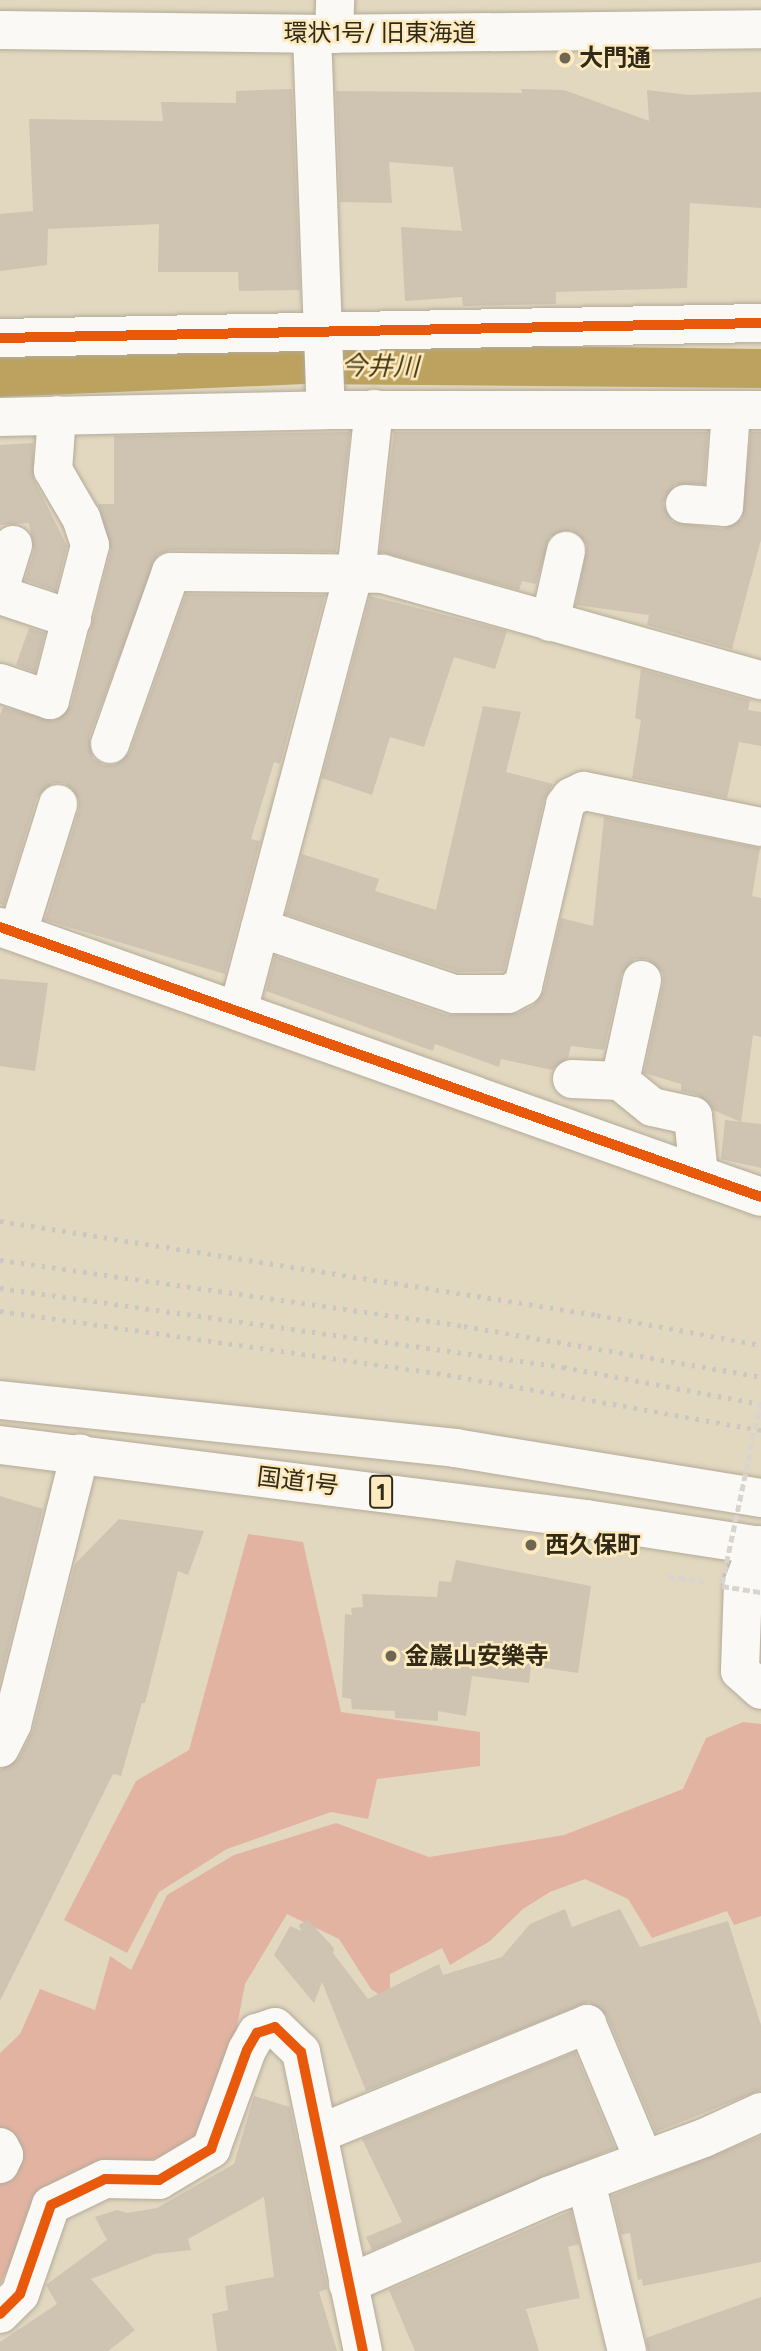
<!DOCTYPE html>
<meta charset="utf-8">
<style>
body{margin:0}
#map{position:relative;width:761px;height:2351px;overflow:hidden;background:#e2d8c0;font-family:Figtree,"Noto Sans JP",sans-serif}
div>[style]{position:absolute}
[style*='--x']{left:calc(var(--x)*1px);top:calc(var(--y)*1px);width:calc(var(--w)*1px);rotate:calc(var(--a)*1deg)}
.green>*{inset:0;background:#e3b3a2}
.water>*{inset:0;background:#bca25e}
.building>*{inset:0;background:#cfc3b2}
.path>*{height:4.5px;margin-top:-2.25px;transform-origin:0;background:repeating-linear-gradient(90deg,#d9d5ce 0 7px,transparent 0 10.5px)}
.roads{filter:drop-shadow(0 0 2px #b3ab98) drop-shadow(0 0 2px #b3ab98)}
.minor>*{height:38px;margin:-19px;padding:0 19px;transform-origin:19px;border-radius:19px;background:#fbf9f6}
.highway>*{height:38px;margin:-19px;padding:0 19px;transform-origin:19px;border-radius:19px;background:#fbf9f6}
.rail>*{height:5px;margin-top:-2.5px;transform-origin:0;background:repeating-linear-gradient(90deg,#cbc8c1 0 3.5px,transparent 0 10.5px)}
.path-bridge>*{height:4.5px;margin-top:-2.25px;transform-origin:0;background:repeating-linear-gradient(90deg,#d9d5ce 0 7px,transparent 0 10.5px)}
.cycleway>*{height:10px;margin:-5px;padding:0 5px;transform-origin:5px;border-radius:5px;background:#e8590c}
.dots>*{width:19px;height:19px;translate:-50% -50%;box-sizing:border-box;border:4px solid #fdebbf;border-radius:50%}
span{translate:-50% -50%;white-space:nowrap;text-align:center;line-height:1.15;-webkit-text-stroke:5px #fdebbf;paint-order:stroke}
.shield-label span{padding:2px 5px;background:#fdebbf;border:2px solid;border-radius:5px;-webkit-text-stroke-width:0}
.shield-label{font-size:23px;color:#312a19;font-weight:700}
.street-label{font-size:24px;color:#312a19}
.poi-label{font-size:24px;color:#312a19;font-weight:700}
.left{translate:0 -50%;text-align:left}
.water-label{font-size:26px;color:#473914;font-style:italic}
</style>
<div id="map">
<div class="green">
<div style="clip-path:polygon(248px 1534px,303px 1542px,341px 1712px,480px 1732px,480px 1766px,377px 1779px,368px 1819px,331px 1812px,227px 1849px,159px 1892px,127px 1953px,64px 1920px,136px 1781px,189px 1750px)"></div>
<div style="clip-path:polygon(743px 1722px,761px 1724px,761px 1916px,734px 1925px,727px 1911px,652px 1938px,628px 1899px,585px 1879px,550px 1892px,523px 1909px,490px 1941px,450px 1965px,442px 1948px,390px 1974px,390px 2002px,371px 1989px,339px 1939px,287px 1914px,245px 1984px,234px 2042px,206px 2131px,190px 2146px,145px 2162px,28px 2229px,0 2284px,0 2053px,20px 2034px,40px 1989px,95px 2010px,110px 1956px,131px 1970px,167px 1895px,234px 1855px,336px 1823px,429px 1857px,564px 1835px,683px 1789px,706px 1738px)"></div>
</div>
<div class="water">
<div style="clip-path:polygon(281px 343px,761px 349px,761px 388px,304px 384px,0 397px,0 356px)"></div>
</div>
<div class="building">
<div style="clip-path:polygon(292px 89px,300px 290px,239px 291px,238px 272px,158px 272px,159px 224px,48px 229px,47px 265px,0 271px,0 214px,33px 211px,29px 119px,163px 121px,161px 102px,236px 103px,236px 91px)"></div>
<div style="clip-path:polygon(521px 89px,564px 90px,649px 121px,647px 90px,689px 95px,761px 92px,761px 208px,690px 203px,687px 288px,556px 292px,556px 304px,463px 306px,462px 297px,405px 301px,401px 227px,462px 231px,453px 167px,389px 162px,392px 203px,340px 202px,336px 91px,522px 93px)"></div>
<div style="clip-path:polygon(350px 432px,336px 552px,171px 550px,158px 555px,89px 737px,93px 758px,103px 765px,115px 765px,130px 752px,186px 594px,325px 595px,280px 764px,274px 762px,251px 839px,260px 841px,225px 974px,45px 920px,79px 810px,79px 799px,65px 783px,53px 783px,37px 797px,4px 905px,0 904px,0 715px,3px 707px,54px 721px,71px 706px,111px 550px,98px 504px,114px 504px,114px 436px)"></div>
<div style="clip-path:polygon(394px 432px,708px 432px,704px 484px,675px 485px,663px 503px,673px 522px,722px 529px,742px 519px,751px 432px,761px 432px,761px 540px,732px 649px,647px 625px,649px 615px,576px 605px,587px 545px,571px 530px,550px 537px,536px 584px,522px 581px,519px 590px,380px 552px)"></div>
<div style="clip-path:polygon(33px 443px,34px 480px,67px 546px,56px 591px,25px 580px,34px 551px,29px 523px,0 525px,0 445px)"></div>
<div style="clip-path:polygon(370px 596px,507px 631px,495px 669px,454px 657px,424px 747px,390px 737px,372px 795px,322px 778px)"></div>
<div style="clip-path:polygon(29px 628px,45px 633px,35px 672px,16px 665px)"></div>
<div style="clip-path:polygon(641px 669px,750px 700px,748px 710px,761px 712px,761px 746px,739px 742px,727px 798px,632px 778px,641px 720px,635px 718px)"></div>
<div style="clip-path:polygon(483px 706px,521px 712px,506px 772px,553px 784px,544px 800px,504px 971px,458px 972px,286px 914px,302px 854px,379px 879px,375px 891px,436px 910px)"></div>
<div style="clip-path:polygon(604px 817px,760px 848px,752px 896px,761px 898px,761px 1037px,753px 1035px,741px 1122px,713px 1110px,698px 1095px,681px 1091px,681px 1084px,644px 1073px,663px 984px,663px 973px,647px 959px,635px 959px,621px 975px,604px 1050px,571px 1046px,568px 1058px,552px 1070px,501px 1059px,499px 1067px,435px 1044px,433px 1051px,266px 991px,275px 956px,447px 1015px,518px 1013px,534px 1005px,544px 991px,561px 918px,593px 926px)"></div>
<div style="clip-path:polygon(0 979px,48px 983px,35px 1071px,0 1066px)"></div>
<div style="clip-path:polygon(725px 1120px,761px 1124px,761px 1168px,721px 1159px)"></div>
<div style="clip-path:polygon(0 1496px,43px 1509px,0 1682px)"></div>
<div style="clip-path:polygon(119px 1519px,204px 1531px,188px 1575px,178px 1571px,145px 1703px,142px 1703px,121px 1776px,113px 1774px,0 2001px,0 1770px,19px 1758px,33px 1730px,75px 1564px)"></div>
<div style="clip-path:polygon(456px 1560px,591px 1586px,578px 1673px,531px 1666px,529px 1683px,472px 1676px,466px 1716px,438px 1711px,438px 1721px,395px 1718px,395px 1711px,352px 1709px,351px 1699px,342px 1697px,345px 1614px,352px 1615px,351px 1608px,363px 1607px,362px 1594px,437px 1597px,439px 1581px,451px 1582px)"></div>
<div style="clip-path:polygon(565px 1909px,572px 1927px,620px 1909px,640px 1947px,728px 1921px,761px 2025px,761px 2090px,656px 2132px,607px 2016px,589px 2002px,366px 2091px,322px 1982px,314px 2003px,274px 1955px,290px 1926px,301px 1931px,299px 1925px,308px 1920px,334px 1948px,333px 1953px,368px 1999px,439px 1964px,443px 1975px,502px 1957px,530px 1924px)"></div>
<div style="clip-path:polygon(575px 2052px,615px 2148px,372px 2250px,366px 2237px,402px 2222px,362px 2139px)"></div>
<div style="clip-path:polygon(254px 2096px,290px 2107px,326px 2282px,327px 2289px,319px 2292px,337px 2351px,217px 2351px,212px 2314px,228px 2310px,225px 2286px,274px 2277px,264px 2197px,188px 2239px,191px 2250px,155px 2254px,91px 2279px,135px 2330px,108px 2351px,0 2351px,0 2342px,57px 2304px,46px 2285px,107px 2240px,95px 2217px,117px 2210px,127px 2213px,157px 2208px,234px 2164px)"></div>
<div style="clip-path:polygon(761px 2136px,761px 2262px,643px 2286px,642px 2279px,638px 2280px,630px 2233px,621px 2235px,612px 2196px)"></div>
<div style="clip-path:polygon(571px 2211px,579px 2244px,568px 2247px,580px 2298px,526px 2309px,539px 2351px,415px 2351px,389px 2290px)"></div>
<div style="clip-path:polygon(761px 2297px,761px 2351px,648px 2351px,646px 2338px)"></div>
</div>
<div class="path">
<div style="--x:668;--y:1576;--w:36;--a:9"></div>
</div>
<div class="roads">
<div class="minor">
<div style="--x:0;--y:30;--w:312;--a:0.7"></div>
<div style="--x:312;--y:34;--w:449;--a:-0.6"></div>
<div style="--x:312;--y:34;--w:376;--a:87.9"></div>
<div style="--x:334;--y:34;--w:34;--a:-88"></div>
<div style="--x:0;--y:338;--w:761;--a:-1.13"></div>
<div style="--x:0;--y:417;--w:326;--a:-1.2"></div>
<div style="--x:326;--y:410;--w:435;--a:0"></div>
<div style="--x:685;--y:504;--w:39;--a:4"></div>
<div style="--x:724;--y:507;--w:96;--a:-85.8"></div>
<div style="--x:0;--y:587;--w:44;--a:-72.8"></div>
<div style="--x:0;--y:595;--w:76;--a:18.4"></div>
<div style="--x:550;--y:622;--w:73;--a:-77.3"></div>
<div style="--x:0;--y:683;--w:53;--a:18.8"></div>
<div style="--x:50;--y:700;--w:160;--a:-75.5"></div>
<div style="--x:90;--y:545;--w:28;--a:-108"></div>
<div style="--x:81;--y:518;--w:56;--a:-120.3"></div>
<div style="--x:53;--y:470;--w:55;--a:-85.8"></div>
<div style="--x:110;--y:744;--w:182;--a:-70.5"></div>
<div style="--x:171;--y:572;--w:212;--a:0.5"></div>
<div style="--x:383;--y:574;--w:393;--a:15.7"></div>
<div style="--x:0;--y:927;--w:807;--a:19.53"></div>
<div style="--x:260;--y:928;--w:205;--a:18.8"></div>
<div style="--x:454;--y:994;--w:54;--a:0"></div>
<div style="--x:508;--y:994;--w:17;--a:-28"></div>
<div style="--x:523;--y:986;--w:186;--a:-76.9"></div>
<div style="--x:565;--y:805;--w:10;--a:-53"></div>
<div style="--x:571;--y:797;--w:14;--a:-25"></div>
<div style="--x:584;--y:791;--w:181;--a:11.5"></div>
<div style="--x:18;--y:932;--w:134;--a:-72.6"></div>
<div style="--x:642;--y:980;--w:103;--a:102.3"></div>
<div style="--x:620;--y:1081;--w:41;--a:39.1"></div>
<div style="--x:652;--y:1107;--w:42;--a:12.4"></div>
<div style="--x:693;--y:1116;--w:59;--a:84.2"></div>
<div style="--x:238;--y:1011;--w:471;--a:-75.2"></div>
<div style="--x:358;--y:556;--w:148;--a:-83.8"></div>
<div style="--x:572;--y:1079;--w:48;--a:2.4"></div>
<div style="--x:758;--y:1545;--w:42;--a:111"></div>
<div style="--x:743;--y:1584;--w:87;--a:92"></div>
<div style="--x:740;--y:1671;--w:28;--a:42"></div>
<div style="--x:0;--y:1748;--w:27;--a:-63"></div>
<div style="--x:12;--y:1724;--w:279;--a:-75.9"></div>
<div style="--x:318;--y:2134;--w:291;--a:-22.2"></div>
<div style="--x:587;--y:2024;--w:147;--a:67.3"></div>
<div style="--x:0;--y:2147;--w:9;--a:63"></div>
<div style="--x:4;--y:2155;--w:10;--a:114"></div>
<div style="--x:586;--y:2182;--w:174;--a:76.4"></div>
<div style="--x:348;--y:2284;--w:219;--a:-23.7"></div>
<div style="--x:548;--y:2196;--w:166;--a:-20.4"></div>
<div style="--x:704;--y:2138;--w:63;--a:-24.5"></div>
<div style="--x:0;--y:2314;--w:28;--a:-45"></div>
<div style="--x:20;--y:2294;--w:94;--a:-70.8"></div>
<div style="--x:51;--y:2205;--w:60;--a:-25.7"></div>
<div style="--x:105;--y:2179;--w:54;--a:1.1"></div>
<div style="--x:159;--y:2180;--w:61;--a:-30.8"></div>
<div style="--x:211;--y:2149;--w:105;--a:-70"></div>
<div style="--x:247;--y:2050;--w:20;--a:-60"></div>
<div style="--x:257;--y:2033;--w:19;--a:-18"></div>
<div style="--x:275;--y:2027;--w:36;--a:44"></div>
<div style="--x:301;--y:2052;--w:305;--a:78.3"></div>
</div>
<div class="highway">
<div style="--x:0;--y:1400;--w:458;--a:6"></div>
<div style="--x:455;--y:1448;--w:310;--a:9.3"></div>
<div style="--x:0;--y:1445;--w:591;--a:7.2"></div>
<div style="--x:586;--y:1519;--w:177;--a:8.8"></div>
</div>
</div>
<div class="rail">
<div style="--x:0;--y:1221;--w:604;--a:8.95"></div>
<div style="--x:597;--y:1315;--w:167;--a:10.4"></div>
<div style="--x:0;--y:1260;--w:469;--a:8.1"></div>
<div style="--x:464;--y:1326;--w:301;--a:9.7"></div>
<div style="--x:0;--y:1288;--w:569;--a:7.99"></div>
<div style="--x:563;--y:1367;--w:201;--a:10.6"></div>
<div style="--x:0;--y:1311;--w:441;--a:8.1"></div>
<div style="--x:437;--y:1373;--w:329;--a:10"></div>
</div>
<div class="path-bridge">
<div style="--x:761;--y:1402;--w:188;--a:102"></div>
<div style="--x:722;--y:1586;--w:39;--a:9"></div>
</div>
<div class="cycleway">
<div style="--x:0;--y:338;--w:761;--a:-1.13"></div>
<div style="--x:0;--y:927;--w:807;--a:19.53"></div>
<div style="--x:0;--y:2314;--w:28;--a:-45"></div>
<div style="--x:20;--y:2294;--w:94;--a:-70.8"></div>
<div style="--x:51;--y:2205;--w:60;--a:-25.7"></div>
<div style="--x:105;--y:2179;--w:54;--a:1.1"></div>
<div style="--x:159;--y:2180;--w:61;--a:-30.8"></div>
<div style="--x:211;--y:2149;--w:105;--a:-70"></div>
<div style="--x:247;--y:2050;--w:20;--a:-60"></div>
<div style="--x:257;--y:2033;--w:19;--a:-18"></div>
<div style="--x:275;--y:2027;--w:36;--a:44"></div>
<div style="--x:301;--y:2052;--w:305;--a:78.3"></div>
</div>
<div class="dots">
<div style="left:565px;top:58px;background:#6f6753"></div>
<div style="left:531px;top:1545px;background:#6f6753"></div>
<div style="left:391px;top:1656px;background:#6f6753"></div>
</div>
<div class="shield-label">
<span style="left:381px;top:1492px">1</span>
</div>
<div class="street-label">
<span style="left:380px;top:33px">環状1号/ 旧東海道</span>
<span style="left:298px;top:1481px;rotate:7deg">国道1号</span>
</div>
<div class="poi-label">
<span class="left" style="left:579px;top:58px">大門通</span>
<span class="left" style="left:545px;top:1545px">西久保町</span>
<span class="left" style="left:405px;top:1656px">金巖山安樂寺</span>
</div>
<div class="water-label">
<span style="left:380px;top:367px;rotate:1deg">今井川</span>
</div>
</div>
